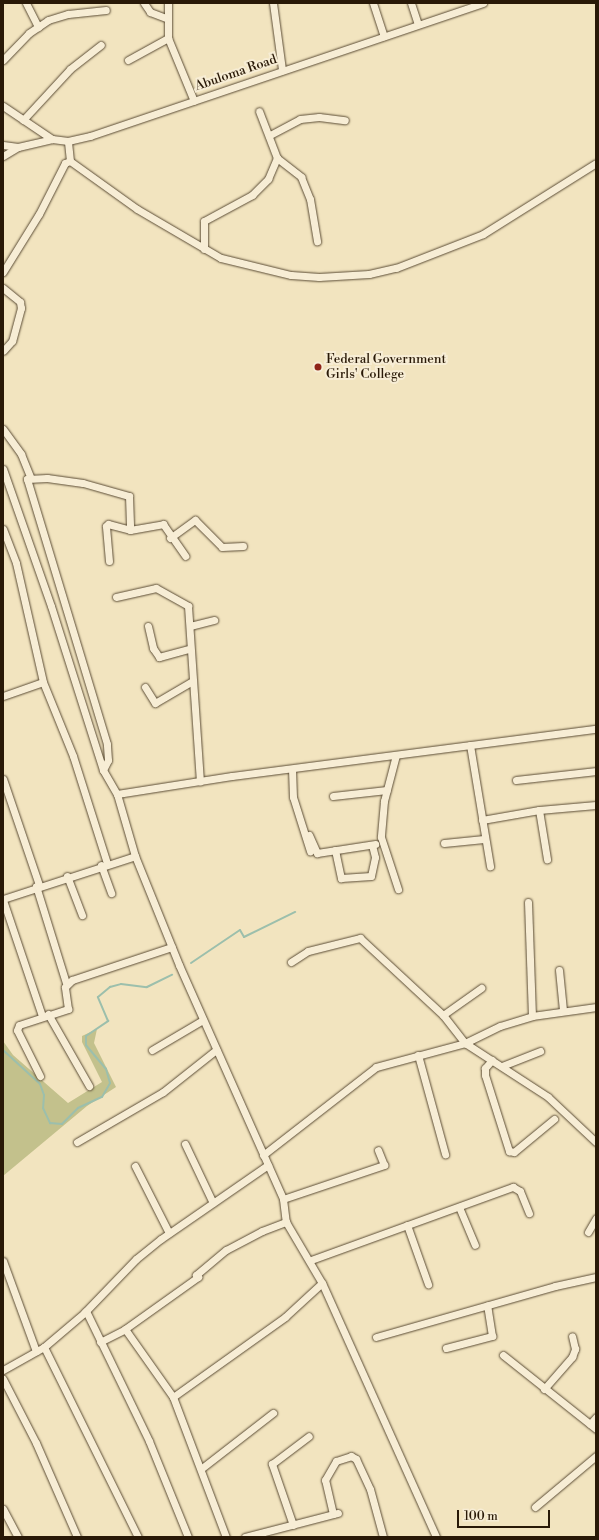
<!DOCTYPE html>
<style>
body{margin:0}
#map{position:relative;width:599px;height:1540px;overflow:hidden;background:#f2e4bf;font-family:"Libre Bodoni",serif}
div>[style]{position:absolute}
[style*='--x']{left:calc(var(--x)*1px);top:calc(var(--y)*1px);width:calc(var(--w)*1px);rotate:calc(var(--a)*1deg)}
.green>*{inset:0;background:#c3c18c}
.stream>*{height:2px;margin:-1px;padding:0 1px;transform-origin:1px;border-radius:1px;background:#9cbfac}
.roads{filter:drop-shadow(0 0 1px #5b4c35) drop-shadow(0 0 1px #5b4c35)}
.minor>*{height:7px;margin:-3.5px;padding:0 3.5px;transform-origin:3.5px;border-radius:3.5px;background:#f7edd5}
.dots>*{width:11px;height:11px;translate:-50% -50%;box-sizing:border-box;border:2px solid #f7edd5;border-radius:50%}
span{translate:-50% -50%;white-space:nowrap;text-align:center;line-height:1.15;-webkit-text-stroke:4px #f7edd5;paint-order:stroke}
.street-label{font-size:13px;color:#291907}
.poi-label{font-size:13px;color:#291907}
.left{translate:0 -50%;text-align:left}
.frame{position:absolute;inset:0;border:4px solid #291907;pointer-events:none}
.scale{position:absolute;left:457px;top:1510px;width:93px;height:18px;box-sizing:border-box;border:2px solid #291907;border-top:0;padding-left:5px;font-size:12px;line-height:14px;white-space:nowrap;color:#291907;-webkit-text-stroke:3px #f7edd5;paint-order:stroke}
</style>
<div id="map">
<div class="green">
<div style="clip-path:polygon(97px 1029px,94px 1043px,116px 1087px,87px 1106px,3px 1176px,3px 1041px,13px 1055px,68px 1103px,102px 1082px,82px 1042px,82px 1036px)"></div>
</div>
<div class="stream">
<div style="--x:191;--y:963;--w:59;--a:-34"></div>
<div style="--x:240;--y:930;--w:8;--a:60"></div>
<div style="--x:244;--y:937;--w:57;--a:-26.1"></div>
<div style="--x:3;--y:1050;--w:50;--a:42.6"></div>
<div style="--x:40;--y:1084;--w:12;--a:70"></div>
<div style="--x:44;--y:1095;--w:13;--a:94"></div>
<div style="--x:43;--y:1108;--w:17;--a:65"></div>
<div style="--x:50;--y:1123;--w:12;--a:5"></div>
<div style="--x:62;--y:1124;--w:23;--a:-45"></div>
<div style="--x:78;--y:1108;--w:26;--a:-25"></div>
<div style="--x:102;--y:1097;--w:16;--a:-60"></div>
<div style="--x:110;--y:1083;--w:15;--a:-106"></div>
<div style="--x:106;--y:1069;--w:31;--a:-130"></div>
<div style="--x:86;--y:1045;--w:9;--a:-90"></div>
<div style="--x:86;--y:1036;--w:27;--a:-34"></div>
<div style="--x:108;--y:1021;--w:26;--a:-113"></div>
<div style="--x:98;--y:997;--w:16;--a:-40"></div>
<div style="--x:110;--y:987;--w:11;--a:-15"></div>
<div style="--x:121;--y:984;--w:26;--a:7"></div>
<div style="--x:147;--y:987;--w:28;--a:-26"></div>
</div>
<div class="roads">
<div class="minor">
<div style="--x:26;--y:3;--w:27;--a:63"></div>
<div style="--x:144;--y:3;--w:11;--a:56"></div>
<div style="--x:150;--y:12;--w:17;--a:21"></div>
<div style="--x:168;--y:3;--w:35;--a:90"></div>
<div style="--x:168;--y:38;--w:68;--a:67.6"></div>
<div style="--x:273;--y:3;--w:68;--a:82.3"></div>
<div style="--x:373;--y:3;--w:35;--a:72"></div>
<div style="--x:411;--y:3;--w:22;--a:72"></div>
<div style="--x:3;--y:60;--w:37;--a:-46"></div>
<div style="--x:29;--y:33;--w:23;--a:-34"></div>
<div style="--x:48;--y:20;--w:21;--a:-17"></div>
<div style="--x:68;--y:14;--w:38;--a:-6"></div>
<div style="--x:128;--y:60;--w:46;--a:-28.8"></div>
<div style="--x:3;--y:106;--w:59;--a:34"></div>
<div style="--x:52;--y:139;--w:16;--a:7"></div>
<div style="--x:68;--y:141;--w:23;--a:-13"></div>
<div style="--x:90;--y:136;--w:415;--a:-18.7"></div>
<div style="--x:23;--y:120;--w:69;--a:-47.3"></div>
<div style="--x:70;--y:69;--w:39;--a:-38"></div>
<div style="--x:270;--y:135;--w:34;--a:-28"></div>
<div style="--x:300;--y:119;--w:19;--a:-6"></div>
<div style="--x:319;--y:117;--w:26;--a:7"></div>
<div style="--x:3;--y:145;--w:15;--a:8"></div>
<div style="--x:18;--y:147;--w:35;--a:-13"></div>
<div style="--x:3;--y:156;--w:17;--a:-31"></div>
<div style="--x:277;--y:158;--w:31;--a:38"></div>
<div style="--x:301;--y:177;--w:24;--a:68"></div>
<div style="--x:310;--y:199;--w:43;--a:80.5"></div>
<div style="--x:70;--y:161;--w:82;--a:35.6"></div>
<div style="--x:137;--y:209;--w:97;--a:30.3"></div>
<div style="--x:221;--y:258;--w:72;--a:13.7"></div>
<div style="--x:291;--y:275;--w:28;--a:4"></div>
<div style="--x:319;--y:277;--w:50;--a:-3.4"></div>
<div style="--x:369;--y:274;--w:28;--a:-13"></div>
<div style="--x:396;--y:268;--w:93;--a:-21.3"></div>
<div style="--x:483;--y:234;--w:133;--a:-32.1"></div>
<div style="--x:204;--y:249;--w:28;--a:-90"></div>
<div style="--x:204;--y:221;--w:55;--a:-28.4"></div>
<div style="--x:252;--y:195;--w:23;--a:-45"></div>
<div style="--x:268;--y:179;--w:23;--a:-67"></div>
<div style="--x:277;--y:158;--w:50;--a:-111"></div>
<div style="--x:3;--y:272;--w:68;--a:-58.2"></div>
<div style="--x:39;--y:214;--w:57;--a:-63"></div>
<div style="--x:65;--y:163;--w:5;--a:-22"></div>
<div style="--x:70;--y:161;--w:20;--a:-96"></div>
<div style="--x:3;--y:288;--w:22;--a:39"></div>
<div style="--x:20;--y:302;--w:6;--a:81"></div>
<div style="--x:21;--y:308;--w:34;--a:105"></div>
<div style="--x:12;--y:341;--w:13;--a:132"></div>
<div style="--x:3;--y:429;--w:31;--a:54"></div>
<div style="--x:21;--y:454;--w:24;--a:68"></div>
<div style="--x:3;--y:469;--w:145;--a:70.7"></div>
<div style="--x:51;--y:606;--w:172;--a:72.4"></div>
<div style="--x:103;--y:770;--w:28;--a:60"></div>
<div style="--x:117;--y:794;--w:65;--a:73.8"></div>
<div style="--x:135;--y:856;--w:118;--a:68"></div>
<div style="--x:179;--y:965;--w:256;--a:66"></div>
<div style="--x:283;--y:1199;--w:23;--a:83"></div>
<div style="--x:286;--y:1222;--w:71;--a:59.5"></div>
<div style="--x:322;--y:1283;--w:278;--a:65.8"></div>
<div style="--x:3;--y:529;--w:36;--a:69"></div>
<div style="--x:16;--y:563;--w:122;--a:77.2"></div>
<div style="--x:43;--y:682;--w:80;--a:67.9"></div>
<div style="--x:73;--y:756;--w:112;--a:72.4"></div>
<div style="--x:170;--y:538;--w:31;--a:-36"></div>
<div style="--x:195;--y:520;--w:38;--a:45"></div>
<div style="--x:222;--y:547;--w:21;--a:-3"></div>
<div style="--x:109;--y:561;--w:35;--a:-95"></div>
<div style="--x:106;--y:526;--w:3;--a:-45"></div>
<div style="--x:108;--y:524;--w:23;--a:15"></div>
<div style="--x:130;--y:530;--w:34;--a:-10"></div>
<div style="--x:163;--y:524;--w:39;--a:55"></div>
<div style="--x:116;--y:597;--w:41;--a:-12.7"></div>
<div style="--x:156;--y:588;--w:37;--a:29"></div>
<div style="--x:188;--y:606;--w:176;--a:86.1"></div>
<div style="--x:148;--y:626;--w:23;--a:77"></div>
<div style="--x:153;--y:648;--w:11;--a:56"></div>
<div style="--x:159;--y:657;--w:30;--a:-15"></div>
<div style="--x:190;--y:626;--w:25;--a:-14"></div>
<div style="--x:145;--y:687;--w:19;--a:58"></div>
<div style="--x:155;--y:703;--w:42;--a:-30.3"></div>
<div style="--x:3;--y:696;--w:42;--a:-19.3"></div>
<div style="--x:470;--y:745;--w:123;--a:80.6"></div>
<div style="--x:396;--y:755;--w:48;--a:104.6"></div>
<div style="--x:384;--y:801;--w:36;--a:95"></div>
<div style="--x:381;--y:837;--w:55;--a:71.9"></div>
<div style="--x:292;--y:769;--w:28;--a:88"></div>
<div style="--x:293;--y:797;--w:57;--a:72.5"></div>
<div style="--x:103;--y:770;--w:11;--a:-63"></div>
<div style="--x:108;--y:760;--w:16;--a:-94"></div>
<div style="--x:107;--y:744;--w:277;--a:-106.8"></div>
<div style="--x:27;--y:479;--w:20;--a:-3"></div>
<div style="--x:47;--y:478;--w:36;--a:8"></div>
<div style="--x:83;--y:483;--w:48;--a:15.8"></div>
<div style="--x:129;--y:496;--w:34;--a:88"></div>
<div style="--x:3;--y:779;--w:112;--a:71.2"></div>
<div style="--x:516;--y:780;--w:81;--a:-6.4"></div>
<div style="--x:117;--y:794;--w:116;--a:-8.9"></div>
<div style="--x:232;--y:776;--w:367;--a:-7.4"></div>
<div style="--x:333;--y:796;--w:54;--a:-6.3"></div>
<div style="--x:539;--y:810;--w:50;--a:80.7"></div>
<div style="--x:482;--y:820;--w:58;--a:-10"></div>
<div style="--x:539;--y:810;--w:57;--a:-5"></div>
<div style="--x:309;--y:835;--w:20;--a:66"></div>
<div style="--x:317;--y:853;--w:59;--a:-8.8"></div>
<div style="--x:444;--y:843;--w:40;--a:-5.7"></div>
<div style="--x:335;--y:850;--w:29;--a:78"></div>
<div style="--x:341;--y:878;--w:30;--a:-4"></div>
<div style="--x:371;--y:876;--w:19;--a:-78"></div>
<div style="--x:375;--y:857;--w:12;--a:-104"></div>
<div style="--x:101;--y:865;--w:30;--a:70"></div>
<div style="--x:67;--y:876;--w:42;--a:69"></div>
<div style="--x:36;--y:886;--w:102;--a:72.8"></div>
<div style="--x:3;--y:899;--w:139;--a:-18"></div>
<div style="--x:3;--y:900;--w:122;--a:71.4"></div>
<div style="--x:528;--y:902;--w:114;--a:88"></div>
<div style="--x:291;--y:962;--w:20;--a:-33"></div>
<div style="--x:308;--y:951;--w:54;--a:-14"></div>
<div style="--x:360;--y:938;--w:113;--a:42.9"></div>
<div style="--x:443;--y:1015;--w:36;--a:52"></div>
<div style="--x:465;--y:1043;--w:99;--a:33"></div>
<div style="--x:548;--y:1097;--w:66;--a:43.2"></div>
<div style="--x:559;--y:970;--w:40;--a:84.3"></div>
<div style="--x:48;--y:1014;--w:83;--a:60.3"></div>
<div style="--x:443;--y:1015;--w:47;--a:-35.4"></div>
<div style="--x:152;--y:1050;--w:59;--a:-30.5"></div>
<div style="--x:418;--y:1055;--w:103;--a:74.7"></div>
<div style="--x:492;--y:1060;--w:11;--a:131"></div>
<div style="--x:485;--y:1068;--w:7;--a:90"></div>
<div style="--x:485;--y:1075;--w:80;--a:72.5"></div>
<div style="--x:509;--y:1151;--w:5;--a:11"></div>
<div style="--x:514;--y:1152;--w:52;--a:-39.5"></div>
<div style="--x:502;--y:1066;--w:41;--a:-21.5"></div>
<div style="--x:40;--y:1076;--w:51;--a:-116.6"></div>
<div style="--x:17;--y:1030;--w:5;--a:-68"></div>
<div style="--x:19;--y:1025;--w:52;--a:-18.1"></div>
<div style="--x:68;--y:1009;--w:22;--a:-98"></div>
<div style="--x:65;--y:987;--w:10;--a:-45"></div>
<div style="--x:72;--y:980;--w:105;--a:-18.3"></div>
<div style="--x:77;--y:1142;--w:99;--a:-30.2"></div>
<div style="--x:163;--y:1092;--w:68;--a:-38.4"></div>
<div style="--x:185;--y:1144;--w:65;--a:64.6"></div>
<div style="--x:263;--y:1155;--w:143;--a:-37.9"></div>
<div style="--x:376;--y:1067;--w:92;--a:-15.1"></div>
<div style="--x:465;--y:1043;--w:39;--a:-26"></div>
<div style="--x:500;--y:1026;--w:34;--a:-17"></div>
<div style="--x:532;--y:1016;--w:65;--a:-8"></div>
<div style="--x:135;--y:1166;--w:75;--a:63.1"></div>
<div style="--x:283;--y:1199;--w:107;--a:-18.6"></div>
<div style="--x:384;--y:1165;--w:16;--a:-112"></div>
<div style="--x:459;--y:1207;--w:41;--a:67.2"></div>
<div style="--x:407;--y:1225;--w:63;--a:70.4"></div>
<div style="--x:588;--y:1232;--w:16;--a:-60"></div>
<div style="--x:311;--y:1260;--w:215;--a:-19.9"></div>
<div style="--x:513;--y:1187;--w:8;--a:30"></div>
<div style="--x:520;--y:1191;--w:24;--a:68"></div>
<div style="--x:3;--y:1261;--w:96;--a:69.9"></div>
<div style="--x:86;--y:1311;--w:144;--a:64.1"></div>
<div style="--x:149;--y:1441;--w:104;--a:67.9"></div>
<div style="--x:125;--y:1329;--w:83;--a:54.8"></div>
<div style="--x:173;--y:1397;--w:150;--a:69.3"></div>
<div style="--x:376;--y:1337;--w:186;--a:-15.9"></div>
<div style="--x:555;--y:1286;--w:42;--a:-12.4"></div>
<div style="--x:100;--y:1342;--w:28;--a:-27"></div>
<div style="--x:125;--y:1329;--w:90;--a:-35.5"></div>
<div style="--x:198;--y:1277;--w:3;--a:-135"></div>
<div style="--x:196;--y:1275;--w:39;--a:-40"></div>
<div style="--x:226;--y:1250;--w:41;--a:-27.8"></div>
<div style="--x:262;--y:1231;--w:26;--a:-21"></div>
<div style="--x:44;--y:1347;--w:212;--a:63.7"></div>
<div style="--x:446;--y:1348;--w:48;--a:-14.6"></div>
<div style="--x:492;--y:1336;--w:31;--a:-99"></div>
<div style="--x:503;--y:1355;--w:119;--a:38.5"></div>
<div style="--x:3;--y:1370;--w:47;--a:-29.3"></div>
<div style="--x:44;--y:1347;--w:52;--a:-40.4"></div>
<div style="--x:84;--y:1313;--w:75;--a:-46.1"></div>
<div style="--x:136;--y:1259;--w:32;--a:-39"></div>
<div style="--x:161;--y:1239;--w:130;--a:-34.7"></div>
<div style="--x:3;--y:1379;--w:72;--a:62.7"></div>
<div style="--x:36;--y:1443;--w:103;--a:66.4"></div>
<div style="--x:544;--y:1389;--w:43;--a:-48.8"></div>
<div style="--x:572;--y:1357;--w:9;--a:-69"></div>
<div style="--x:575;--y:1349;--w:13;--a:-103"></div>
<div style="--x:173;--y:1397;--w:138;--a:-35.5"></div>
<div style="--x:285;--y:1317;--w:50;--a:-42.6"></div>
<div style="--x:590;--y:1424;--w:9;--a:-49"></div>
<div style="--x:202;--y:1468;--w:90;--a:-37.8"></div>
<div style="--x:535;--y:1507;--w:80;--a:-39.9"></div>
<div style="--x:3;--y:1509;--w:32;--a:62"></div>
<div style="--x:333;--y:1514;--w:35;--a:-103"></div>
<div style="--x:325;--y:1480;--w:22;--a:-60"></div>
<div style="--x:336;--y:1461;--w:16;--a:-18"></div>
<div style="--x:351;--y:1456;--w:6;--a:31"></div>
<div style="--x:356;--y:1459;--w:33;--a:65"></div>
<div style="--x:370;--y:1489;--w:50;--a:74.8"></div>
<div style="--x:293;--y:1525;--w:65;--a:-109"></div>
<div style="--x:272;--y:1464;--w:46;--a:-37.1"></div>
<div style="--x:245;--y:1537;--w:96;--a:-14.5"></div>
</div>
</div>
<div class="dots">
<div style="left:318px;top:367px;background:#8f2418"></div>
</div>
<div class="street-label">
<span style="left:236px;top:73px;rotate:-19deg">Abuloma Road</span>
</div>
<div class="poi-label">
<span class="left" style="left:326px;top:367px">Federal Government<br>Girls' College</span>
</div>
<div class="frame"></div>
<div class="scale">100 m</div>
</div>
